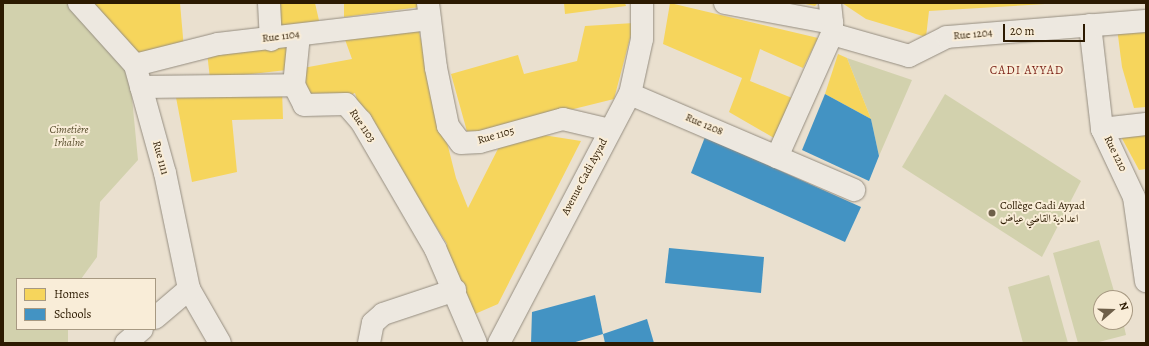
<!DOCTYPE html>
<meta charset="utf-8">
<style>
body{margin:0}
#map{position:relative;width:1149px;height:346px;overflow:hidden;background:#eae0cf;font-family:Alegreya,Amiri,serif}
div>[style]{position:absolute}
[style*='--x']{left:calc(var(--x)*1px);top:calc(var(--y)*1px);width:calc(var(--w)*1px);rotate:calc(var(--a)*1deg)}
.green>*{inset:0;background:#d2d1ad}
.homes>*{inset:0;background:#f6d55c}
.schools>*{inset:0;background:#4393c3}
.roads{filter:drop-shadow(0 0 1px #958d80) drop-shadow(0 0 1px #958d80)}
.minor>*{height:22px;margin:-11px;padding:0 11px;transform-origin:11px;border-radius:11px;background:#ede8e0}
.dots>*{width:11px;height:11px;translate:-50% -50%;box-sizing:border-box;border:2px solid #f9edd8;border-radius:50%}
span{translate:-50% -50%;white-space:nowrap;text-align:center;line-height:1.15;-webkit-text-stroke:4px #f9edd8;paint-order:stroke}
.street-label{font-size:11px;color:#2c1a01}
.park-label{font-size:11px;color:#584d2c;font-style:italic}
.poi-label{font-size:11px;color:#2c1a01}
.left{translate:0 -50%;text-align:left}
.neighbourhood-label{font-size:12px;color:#7a1f14;letter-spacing:1px}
.frame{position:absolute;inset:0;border:4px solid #2c1a01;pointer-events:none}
.legend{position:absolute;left:16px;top:278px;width:140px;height:52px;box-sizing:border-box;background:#f9edd8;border:1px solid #a79982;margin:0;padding:5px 7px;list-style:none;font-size:12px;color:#2c1a01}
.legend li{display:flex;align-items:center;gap:8px;height:20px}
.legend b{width:20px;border:1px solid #a79982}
.north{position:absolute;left:1093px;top:290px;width:40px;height:40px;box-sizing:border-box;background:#f9edd8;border:1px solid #a79982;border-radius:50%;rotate:70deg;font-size:11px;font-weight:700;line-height:16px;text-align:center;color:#2c1a01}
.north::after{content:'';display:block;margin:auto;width:14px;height:18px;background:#6e5f49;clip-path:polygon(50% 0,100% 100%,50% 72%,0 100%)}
.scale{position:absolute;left:1003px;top:24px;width:82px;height:18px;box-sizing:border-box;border:2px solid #2c1a01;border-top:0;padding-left:5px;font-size:12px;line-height:14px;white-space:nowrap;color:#2c1a01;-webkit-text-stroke:3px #f9edd8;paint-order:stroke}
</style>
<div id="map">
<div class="green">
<div style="clip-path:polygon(3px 3px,69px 3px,105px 36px,130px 77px,138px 160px,100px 202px,97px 257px,81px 279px,17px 279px,17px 329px,68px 329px,68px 343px,3px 343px)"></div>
<div style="clip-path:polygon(847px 58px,912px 80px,879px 156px,871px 119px)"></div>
<div style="clip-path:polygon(945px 94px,1081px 181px,1042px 257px,902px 167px)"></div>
<div style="clip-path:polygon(1099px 240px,1116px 298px,1101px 298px,1101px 322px,1123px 322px,1126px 335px,1095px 343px,1078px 343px,1053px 253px)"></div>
<div style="clip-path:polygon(1049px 275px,1068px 343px,1023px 343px,1008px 287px)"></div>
</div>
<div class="homes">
<div style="clip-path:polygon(91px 3px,180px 3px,184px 49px,144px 59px)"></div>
<div style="clip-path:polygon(272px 3px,315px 3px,320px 25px,277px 34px)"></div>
<div style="clip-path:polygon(344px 3px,427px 3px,427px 6px,344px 17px)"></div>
<div style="clip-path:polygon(564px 3px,625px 3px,626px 6px,565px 14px)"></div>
<div style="clip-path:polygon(670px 3px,818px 38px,803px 68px,760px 49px,750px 81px,792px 98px,774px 138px,729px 112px,742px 78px,663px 44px)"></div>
<div style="clip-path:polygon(801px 3px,818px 3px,815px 6px)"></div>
<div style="clip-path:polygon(842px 3px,1045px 3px,1045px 4px,929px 11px,926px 37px,866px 19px)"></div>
<div style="clip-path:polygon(634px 23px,614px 99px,468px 135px,451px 74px,518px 55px,524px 74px,577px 61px,585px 26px)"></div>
<div style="clip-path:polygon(417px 24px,456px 178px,468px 208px,504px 137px,543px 135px,581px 141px,498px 304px,468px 317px,442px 249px,447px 244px,359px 106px,355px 93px,329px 104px,307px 92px,303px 68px,352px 59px,343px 34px)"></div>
<div style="clip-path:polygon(1146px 25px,1146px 107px,1134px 108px,1122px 67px,1117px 28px)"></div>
<div style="clip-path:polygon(291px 41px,295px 69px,210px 79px,207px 52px)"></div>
<div style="clip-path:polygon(838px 54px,847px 58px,871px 119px,825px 94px)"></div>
<div style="clip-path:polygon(282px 89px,283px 119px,232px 120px,237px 172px,192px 182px,175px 92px)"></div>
<div style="clip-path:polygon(1146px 130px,1146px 169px,1139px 170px,1118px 131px)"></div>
</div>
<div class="schools">
<div style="clip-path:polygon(825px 94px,871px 119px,879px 156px,869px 181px,802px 150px)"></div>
<div style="clip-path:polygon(705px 137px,861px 207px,845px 242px,691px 173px)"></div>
<div style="clip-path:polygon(669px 248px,764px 257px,761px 293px,665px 283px)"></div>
<div style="clip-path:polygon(595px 295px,603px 334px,572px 343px,531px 343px,532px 312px)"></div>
<div style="clip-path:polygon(647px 319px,654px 343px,605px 343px,603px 334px)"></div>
</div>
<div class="roads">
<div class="minor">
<div style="--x:79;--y:3;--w:84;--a:47.9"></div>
<div style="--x:135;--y:65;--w:112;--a:74.5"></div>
<div style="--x:165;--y:173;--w:118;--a:78.3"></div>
<div style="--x:189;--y:289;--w:62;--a:60.1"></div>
<div style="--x:269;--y:3;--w:37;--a:87"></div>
<div style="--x:428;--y:3;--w:65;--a:83"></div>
<div style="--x:436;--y:68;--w:59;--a:78.3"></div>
<div style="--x:448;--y:126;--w:21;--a:53"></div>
<div style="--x:461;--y:143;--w:19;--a:-3"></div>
<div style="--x:480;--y:142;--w:86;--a:-15.5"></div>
<div style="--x:563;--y:119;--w:48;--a:13.2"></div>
<div style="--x:725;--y:3;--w:109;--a:10.6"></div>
<div style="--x:832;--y:23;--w:11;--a:90"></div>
<div style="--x:832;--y:34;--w:135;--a:114.1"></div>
<div style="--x:830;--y:3;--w:20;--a:84"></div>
<div style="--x:1090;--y:25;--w:105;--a:83.4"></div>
<div style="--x:1102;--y:129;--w:75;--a:64.8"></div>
<div style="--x:1134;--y:197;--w:85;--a:81.9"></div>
<div style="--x:832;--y:34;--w:80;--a:15.9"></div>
<div style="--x:909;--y:56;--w:42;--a:-26.6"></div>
<div style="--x:947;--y:37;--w:200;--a:-4.6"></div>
<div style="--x:135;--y:65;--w:86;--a:-14.2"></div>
<div style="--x:218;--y:44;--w:213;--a:-6.7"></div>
<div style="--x:294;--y:85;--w:50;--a:-84.3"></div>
<div style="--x:141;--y:87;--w:153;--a:-0.7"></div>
<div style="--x:294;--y:85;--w:22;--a:63"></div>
<div style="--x:304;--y:105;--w:42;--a:-1.4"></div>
<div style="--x:346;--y:104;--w:23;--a:49"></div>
<div style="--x:361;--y:121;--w:147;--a:59.8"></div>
<div style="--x:435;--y:248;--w:103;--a:66.7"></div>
<div style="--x:630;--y:94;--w:244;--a:23.2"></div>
<div style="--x:1102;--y:129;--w:44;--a:-6.5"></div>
<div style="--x:155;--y:318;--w:45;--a:-40.5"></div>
<div style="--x:126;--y:343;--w:21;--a:-41"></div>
<div style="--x:369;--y:343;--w:20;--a:-79"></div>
<div style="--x:373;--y:323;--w:13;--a:-42"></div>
<div style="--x:383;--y:314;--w:76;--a:-18.4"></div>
<div style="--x:499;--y:343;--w:281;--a:-62.3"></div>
<div style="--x:630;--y:94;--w:56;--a:-77.7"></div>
<div style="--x:642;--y:39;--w:36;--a:-90"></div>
</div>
</div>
<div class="dots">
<div style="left:992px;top:213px;background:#6e5f49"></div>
</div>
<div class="street-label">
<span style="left:973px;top:35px;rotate:-5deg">Rue 1204</span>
<span style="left:281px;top:37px;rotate:-7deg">Rue 1104</span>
<span style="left:704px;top:125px;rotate:23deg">Rue 1208</span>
<span style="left:362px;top:126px;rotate:56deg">Rue 1103</span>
<span style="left:496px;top:136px;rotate:-16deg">Rue 1105</span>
<span style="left:1115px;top:154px;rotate:64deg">Rue 1210</span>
<span style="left:160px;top:158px;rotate:75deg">Rue 1111</span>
<span style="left:585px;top:177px;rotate:-62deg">Avenue Cadi Ayyad</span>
</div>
<div class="park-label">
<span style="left:69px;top:137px">Cimetière<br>Irhalne</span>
</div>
<div class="poi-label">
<span class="left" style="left:1000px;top:213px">Collège Cadi Ayyad<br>اعدادية القاضي عياض</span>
</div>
<div class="neighbourhood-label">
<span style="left:1027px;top:71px">CADI AYYAD</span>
</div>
<div class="frame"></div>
<ul class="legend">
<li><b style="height:11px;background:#f6d55c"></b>Homes</li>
<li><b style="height:11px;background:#4393c3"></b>Schools</li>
</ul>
<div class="north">N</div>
<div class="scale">20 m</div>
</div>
